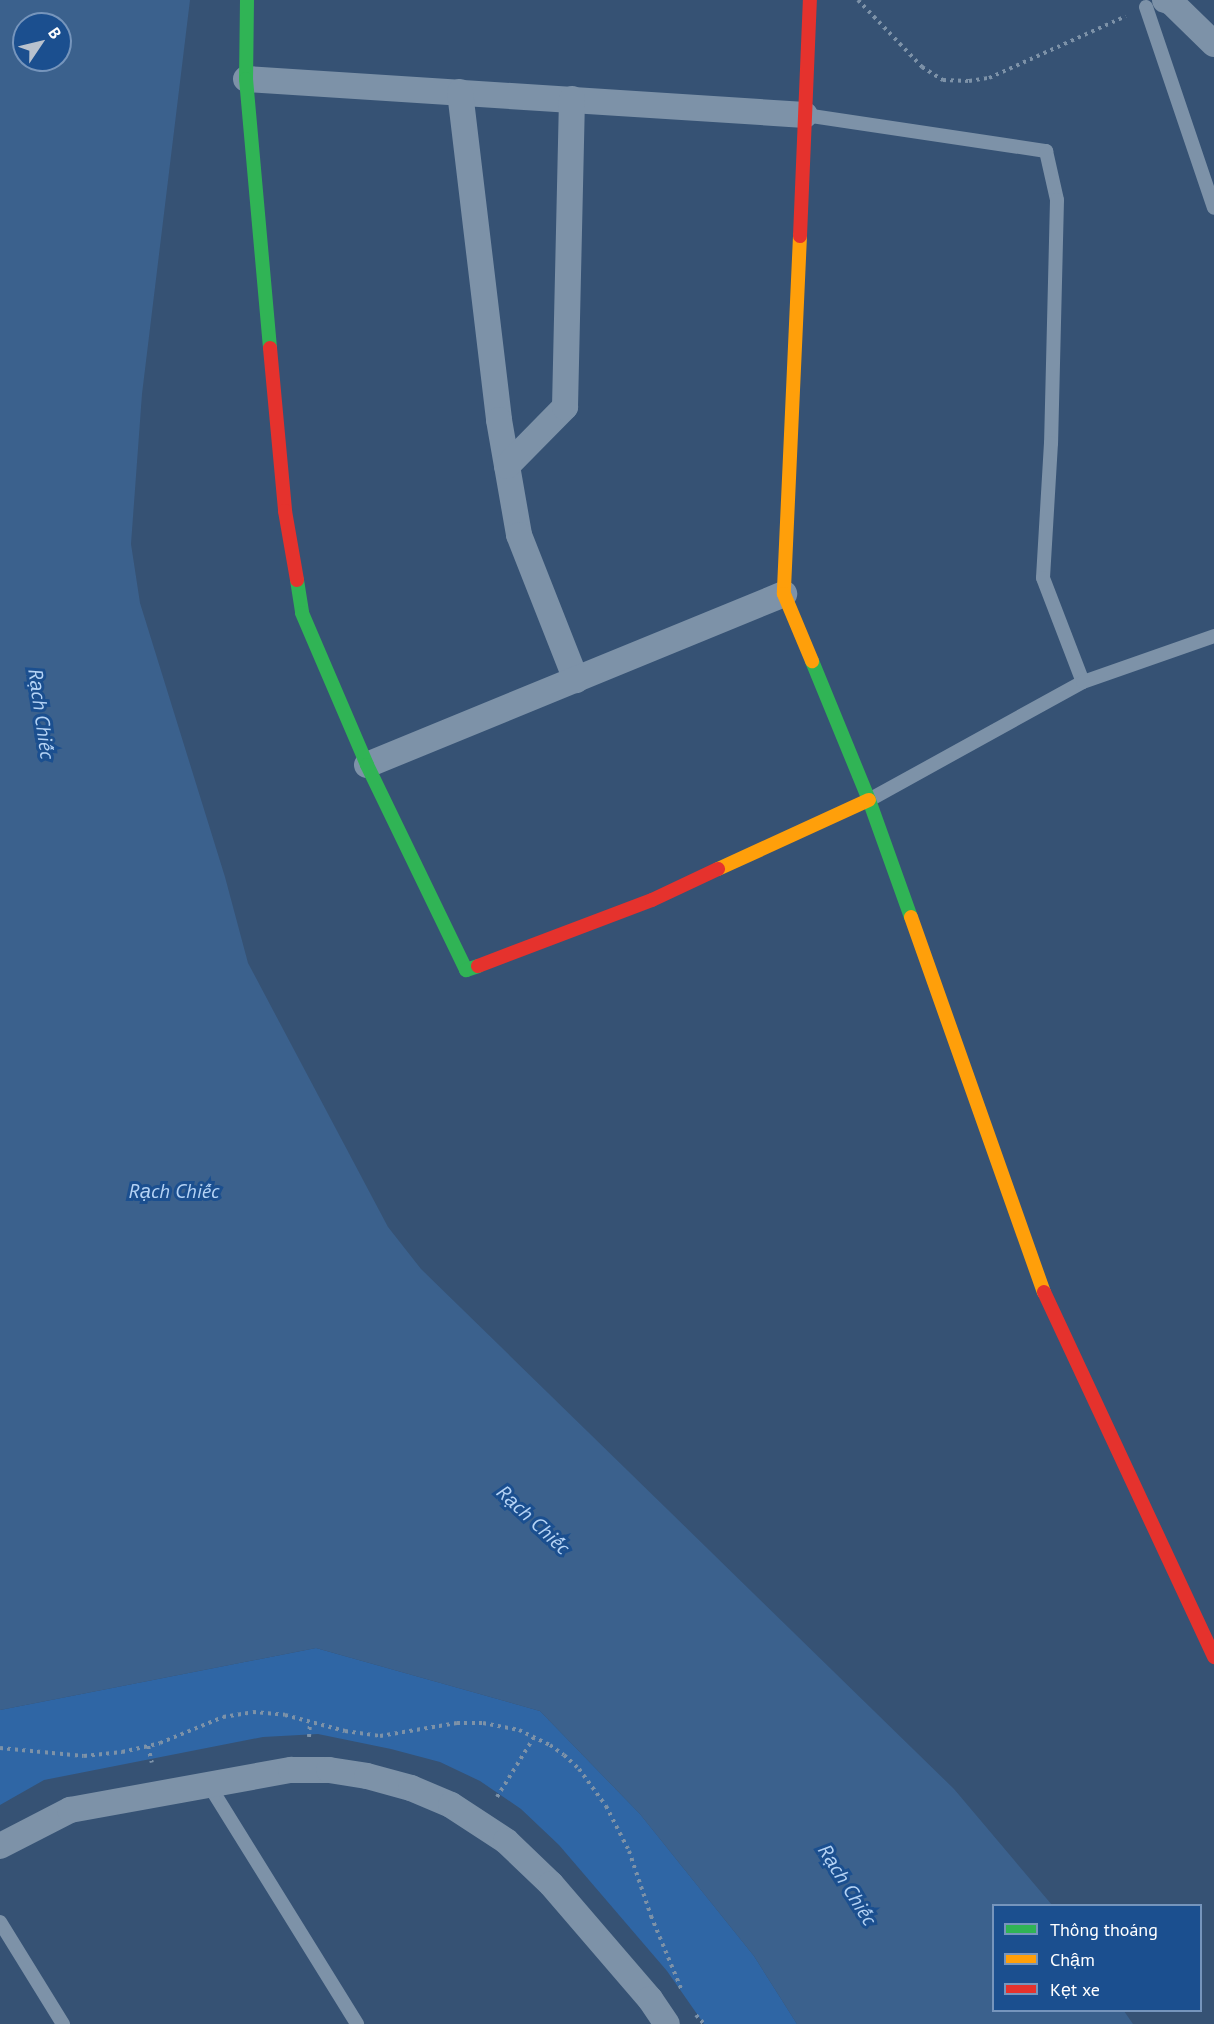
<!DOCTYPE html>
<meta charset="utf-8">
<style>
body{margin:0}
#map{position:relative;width:1214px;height:2024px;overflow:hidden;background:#365274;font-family:"PT Sans",sans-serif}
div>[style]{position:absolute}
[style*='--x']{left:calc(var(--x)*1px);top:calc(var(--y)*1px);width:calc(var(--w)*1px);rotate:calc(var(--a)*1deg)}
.green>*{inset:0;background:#2f66a5}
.water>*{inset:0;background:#3b618d}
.path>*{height:4px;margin-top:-2px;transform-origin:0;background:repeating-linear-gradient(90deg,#7d92a8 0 3px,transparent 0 7.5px)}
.lane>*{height:14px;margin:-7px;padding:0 7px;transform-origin:7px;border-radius:7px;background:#7d92a8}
.street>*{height:26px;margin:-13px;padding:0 13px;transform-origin:13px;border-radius:13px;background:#7d92a8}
.fast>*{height:14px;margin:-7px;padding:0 7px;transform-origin:7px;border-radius:7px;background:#30b455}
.slow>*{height:14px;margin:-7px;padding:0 7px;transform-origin:7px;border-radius:7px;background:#ff9f0a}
.jam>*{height:14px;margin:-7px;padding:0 7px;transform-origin:7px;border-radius:7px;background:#e5322d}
span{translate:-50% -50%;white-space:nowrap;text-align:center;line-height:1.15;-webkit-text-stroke:6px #1b4f8f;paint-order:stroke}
.water-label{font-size:20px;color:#b5d3f5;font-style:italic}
.legend{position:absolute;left:992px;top:1904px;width:210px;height:108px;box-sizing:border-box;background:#1b4f8f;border:2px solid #7695bc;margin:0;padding:8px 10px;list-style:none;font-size:18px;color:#fff}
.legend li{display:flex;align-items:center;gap:12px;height:30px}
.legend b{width:30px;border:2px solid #7695bc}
.north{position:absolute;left:12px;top:12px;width:60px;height:60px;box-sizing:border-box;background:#1b4f8f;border:2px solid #7695bc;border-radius:50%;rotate:55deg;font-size:16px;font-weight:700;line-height:24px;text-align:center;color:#fff}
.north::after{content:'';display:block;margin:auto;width:21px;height:27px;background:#b9c2ce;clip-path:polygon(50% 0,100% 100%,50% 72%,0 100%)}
</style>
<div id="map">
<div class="green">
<div style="clip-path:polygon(316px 1648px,540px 1711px,640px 1814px,754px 1956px,797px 2024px,704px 2024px,667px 1971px,559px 1845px,521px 1809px,480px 1781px,440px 1762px,391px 1749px,318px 1734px,263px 1737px,44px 1780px,0 1805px,0 1710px)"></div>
</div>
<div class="water">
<div style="clip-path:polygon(evenodd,0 0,190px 0,142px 394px,131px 544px,140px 603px,225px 877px,248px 963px,388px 1227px,421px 1269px,954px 1789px,1052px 1905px,994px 1906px,994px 2010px,1124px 2011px,1133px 2024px,797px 2024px,754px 1956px,640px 1814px,540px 1711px,316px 1648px,0 1710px,0 0,24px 24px,60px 24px,60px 60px,24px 60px,24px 24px)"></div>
</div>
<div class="path">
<div style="--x:858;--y:0;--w:93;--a:46.3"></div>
<div style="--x:922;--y:67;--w:25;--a:32"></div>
<div style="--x:943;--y:80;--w:26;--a:2"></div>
<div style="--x:969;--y:81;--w:20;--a:-9"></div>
<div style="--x:989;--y:78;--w:150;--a:-24.3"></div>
<div style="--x:309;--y:1737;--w:15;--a:-86"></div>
<div style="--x:148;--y:1746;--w:17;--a:77"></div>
<div style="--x:0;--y:1748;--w:84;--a:5.4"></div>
<div style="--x:84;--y:1756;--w:38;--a:-6"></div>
<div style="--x:122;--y:1752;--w:39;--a:-13"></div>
<div style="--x:160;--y:1743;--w:68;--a:-22.4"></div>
<div style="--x:223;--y:1717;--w:30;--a:-9"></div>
<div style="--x:253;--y:1712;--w:32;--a:5"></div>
<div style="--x:285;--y:1715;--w:62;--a:14.9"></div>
<div style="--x:345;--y:1731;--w:35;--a:8"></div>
<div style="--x:380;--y:1736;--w:78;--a:-9.6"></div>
<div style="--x:457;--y:1723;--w:26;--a:0"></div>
<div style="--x:483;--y:1723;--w:37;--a:11"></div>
<div style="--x:519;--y:1730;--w:34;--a:26"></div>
<div style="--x:550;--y:1745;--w:17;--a:36"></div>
<div style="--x:564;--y:1755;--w:21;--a:43"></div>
<div style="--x:579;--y:1769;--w:46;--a:53.9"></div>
<div style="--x:606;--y:1806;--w:51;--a:62.9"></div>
<div style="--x:629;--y:1851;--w:69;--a:71.3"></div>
<div style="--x:651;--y:1916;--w:81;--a:67.5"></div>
<div style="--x:497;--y:1797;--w:70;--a:-58.3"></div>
<div style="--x:696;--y:2015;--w:12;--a:48"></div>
</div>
<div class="lane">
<div style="--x:1146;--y:7;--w:212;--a:71.3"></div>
<div style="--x:805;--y:115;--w:244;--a:8.5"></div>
<div style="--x:1046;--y:151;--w:50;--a:77.3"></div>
<div style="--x:1057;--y:200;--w:243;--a:91.4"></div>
<div style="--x:1051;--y:443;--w:135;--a:93.4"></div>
<div style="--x:1043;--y:578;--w:111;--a:69"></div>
<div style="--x:869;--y:800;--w:244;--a:-28.9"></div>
<div style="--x:1083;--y:682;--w:139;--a:-19.3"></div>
<div style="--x:209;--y:1785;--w:281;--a:58.2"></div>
<div style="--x:0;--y:1922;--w:120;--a:58.3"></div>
</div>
<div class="street">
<div style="--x:1165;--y:0;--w:6;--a:18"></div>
<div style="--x:1171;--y:2;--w:60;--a:44.3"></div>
<div style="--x:246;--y:79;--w:560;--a:3.68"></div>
<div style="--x:460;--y:92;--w:330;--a:83.2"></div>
<div style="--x:499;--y:420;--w:117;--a:80.1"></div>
<div style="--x:519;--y:535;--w:156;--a:68.5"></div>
<div style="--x:507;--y:466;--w:83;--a:-45.5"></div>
<div style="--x:565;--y:407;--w:308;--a:-88.7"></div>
<div style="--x:367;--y:765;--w:451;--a:-22.3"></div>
<div style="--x:0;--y:1846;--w:79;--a:-27.2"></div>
<div style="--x:70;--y:1810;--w:225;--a:-10.3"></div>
<div style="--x:291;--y:1770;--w:38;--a:0"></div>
<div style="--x:329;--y:1770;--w:38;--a:9"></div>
<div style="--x:367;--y:1776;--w:46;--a:15.3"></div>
<div style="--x:411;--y:1788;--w:43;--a:23"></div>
<div style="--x:451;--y:1805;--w:66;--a:33.2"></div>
<div style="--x:506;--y:1841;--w:62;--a:43.7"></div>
<div style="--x:551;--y:1884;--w:152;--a:49.3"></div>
<div style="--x:650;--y:1999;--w:30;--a:56"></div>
</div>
<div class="fast">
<div style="--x:247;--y:0;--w:79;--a:90.7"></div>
<div style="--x:246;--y:79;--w:270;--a:84.9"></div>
<div style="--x:297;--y:580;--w:33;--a:81"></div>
<div style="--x:302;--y:613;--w:165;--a:66.8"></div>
<div style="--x:367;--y:765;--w:228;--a:64.2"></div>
<div style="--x:466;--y:970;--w:13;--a:-18"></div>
<div style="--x:812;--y:661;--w:150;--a:67.7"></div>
<div style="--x:869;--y:800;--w:124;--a:70.3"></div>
</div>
<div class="slow">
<div style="--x:800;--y:236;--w:358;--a:92.6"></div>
<div style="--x:784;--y:594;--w:73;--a:67.3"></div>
<div style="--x:718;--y:869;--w:166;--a:-24.6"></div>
<div style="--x:911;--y:917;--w:398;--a:70.5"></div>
</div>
<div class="jam">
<div style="--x:800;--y:236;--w:236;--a:-87.6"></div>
<div style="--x:270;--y:348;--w:164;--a:84.7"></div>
<div style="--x:285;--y:511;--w:70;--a:80.1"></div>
<div style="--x:478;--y:966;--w:186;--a:-20.8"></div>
<div style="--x:652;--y:900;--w:73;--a:-25.2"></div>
<div style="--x:1044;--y:1292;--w:403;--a:65"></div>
</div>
<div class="water-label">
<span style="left:41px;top:714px;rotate:82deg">Rạch Chiếc</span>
<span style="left:174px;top:1191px">Rạch Chiếc</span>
<span style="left:533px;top:1520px;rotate:43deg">Rạch Chiếc</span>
<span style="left:847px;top:1885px;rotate:58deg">Rạch Chiếc</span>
</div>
<ul class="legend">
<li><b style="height:8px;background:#30b455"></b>Thông thoáng</li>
<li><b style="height:8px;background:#ff9f0a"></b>Chậm</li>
<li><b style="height:8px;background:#e5322d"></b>Kẹt xe</li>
</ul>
<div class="north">B</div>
</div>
